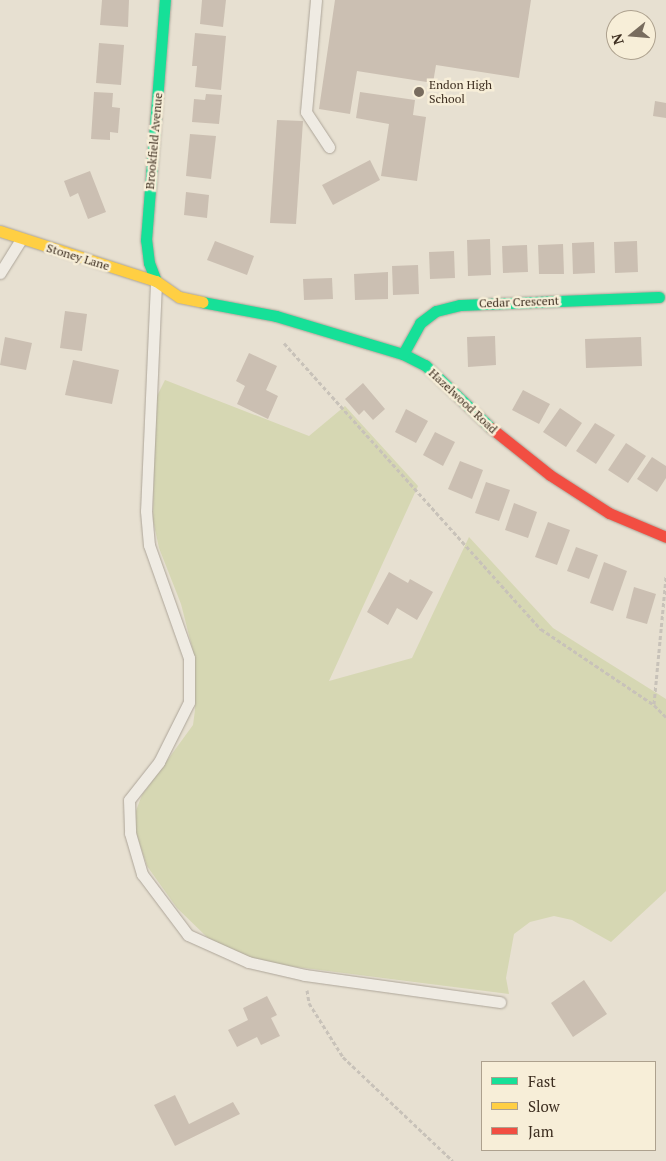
<!DOCTYPE html>
<style>
body{margin:0}
#map{position:relative;width:666px;height:1161px;overflow:hidden;background:#e7e0d1;font-family:"PT Serif",serif}
div>[style]{position:absolute}
[style*='--x']{left:calc(var(--x)*1px);top:calc(var(--y)*1px);width:calc(var(--w)*1px);rotate:calc(var(--a)*1deg)}
.green>*{inset:0;background:#d6d7b3}
.building>*{inset:0;background:#cbbfb2}
.path>*{height:3px;margin-top:-1.5px;transform-origin:0;background:repeating-linear-gradient(90deg,#c8c2b9 0 4px,transparent 0 6.5px)}
.roads{filter:drop-shadow(0 0 1px #ada599) drop-shadow(0 0 1px #ada599)}
.lane>*{height:11px;margin:-5.5px;padding:0 5.5px;transform-origin:5.5px;border-radius:5.5px;background:#efebe3}
.fast>*{height:11px;margin:-5.5px;padding:0 5.5px;transform-origin:5.5px;border-radius:5.5px;background:#16e098}
.slow>*{height:11px;margin:-5.5px;padding:0 5.5px;transform-origin:5.5px;border-radius:5.5px;background:#ffcf43}
.jam>*{height:11px;margin:-5.5px;padding:0 5.5px;transform-origin:5.5px;border-radius:5.5px;background:#f24e42}
.dots>*{width:14px;height:14px;translate:-50% -50%;box-sizing:border-box;border:2px solid #f7eed8;border-radius:50%}
span{translate:-50% -50%;white-space:nowrap;text-align:center;line-height:1.15;-webkit-text-stroke:5px #f7eed8;paint-order:stroke}
.poi-label{font-size:12px;color:#3d2e20}
.left{translate:0 -50%;text-align:left}
.street-label{font-size:12px;color:#3d2e20}
.legend{position:absolute;left:481px;top:1061px;width:175px;height:90px;box-sizing:border-box;background:#f7eed8;border:1px solid #ada18e;margin:0;padding:6px 9px;list-style:none;font-size:15px;color:#3d2e20}
.legend li{display:flex;align-items:center;gap:10px;height:25px}
.legend b{width:25px;border:1px solid #ada18e}
.north{position:absolute;left:606px;top:10px;width:50px;height:50px;box-sizing:border-box;background:#f7eed8;border:1px solid #ada18e;border-radius:50%;rotate:253deg;font-size:14px;font-weight:700;line-height:20px;text-align:center;color:#3d2e20}
.north::after{content:'';display:block;margin:auto;width:18px;height:22px;background:#786c5e;clip-path:polygon(50% 0,100% 100%,50% 72%,0 100%)}
</style>
<div id="map">
<div class="green">
<div style="clip-path:polygon(165px 380px,309px 436px,345px 406px,418px 486px,329px 681px,412px 658px,469px 537px,553px 628px,666px 699px,666px 891px,611px 942px,572px 920px,554px 916px,530px 922px,514px 934px,506px 978px,509px 994px,257px 962px,209px 939px,177px 908px,147px 866px,132px 821px,142px 795px,193px 725px,195px 710px,193px 651px,181px 604px,159px 548px,153px 520px,155px 400px)"></div>
</div>
<div class="building">
<div style="clip-path:polygon(102px 0,129px 0,128px 27px,100px 25px)"></div>
<div style="clip-path:polygon(202px 0,226px 0,223px 27px,200px 24px)"></div>
<div style="clip-path:polygon(335px 0,531px 0,519px 78px,436px 65px,433px 83px,357px 71px,350px 114px,319px 109px)"></div>
<div style="clip-path:polygon(195px 33px,226px 36px,221px 90px,195px 87px,197px 66px,192px 66px)"></div>
<div style="clip-path:polygon(99px 43px,124px 45px,121px 85px,96px 83px)"></div>
<div style="clip-path:polygon(94px 92px,113px 93px,112px 107px,120px 108px,118px 133px,110px 132px,110px 140px,91px 139px)"></div>
<div style="clip-path:polygon(360px 92px,415px 100px,413px 115px,426px 117px,417px 181px,381px 176px,389px 124px,356px 118px)"></div>
<div style="clip-path:polygon(206px 94px,222px 95px,219px 124px,192px 122px,194px 99px,205px 100px)"></div>
<div style="clip-path:polygon(655px 101px,666px 103px,666px 118px,653px 116px)"></div>
<div style="clip-path:polygon(277px 120px,303px 121px,296px 224px,270px 223px)"></div>
<div style="clip-path:polygon(190px 134px,216px 136px,211px 179px,186px 176px)"></div>
<div style="clip-path:polygon(370px 160px,380px 180px,333px 205px,322px 185px)"></div>
<div style="clip-path:polygon(90px 171px,106px 212px,88px 219px,78px 193px,70px 197px,64px 181px)"></div>
<div style="clip-path:polygon(186px 192px,209px 195px,207px 218px,184px 215px)"></div>
<div style="clip-path:polygon(490px 239px,491px 275px,468px 276px,467px 240px)"></div>
<div style="clip-path:polygon(215px 241px,254px 256px,247px 275px,207px 260px)"></div>
<div style="clip-path:polygon(637px 241px,638px 272px,615px 273px,614px 242px)"></div>
<div style="clip-path:polygon(594px 242px,595px 273px,573px 274px,572px 243px)"></div>
<div style="clip-path:polygon(563px 244px,564px 274px,539px 274px,538px 245px)"></div>
<div style="clip-path:polygon(527px 245px,528px 272px,503px 273px,502px 246px)"></div>
<div style="clip-path:polygon(454px 251px,455px 278px,430px 279px,429px 252px)"></div>
<div style="clip-path:polygon(418px 265px,419px 294px,393px 295px,392px 266px)"></div>
<div style="clip-path:polygon(388px 272px,388px 299px,355px 300px,354px 274px)"></div>
<div style="clip-path:polygon(332px 278px,333px 299px,304px 300px,303px 279px)"></div>
<div style="clip-path:polygon(65px 311px,87px 314px,82px 351px,60px 348px)"></div>
<div style="clip-path:polygon(495px 336px,496px 365px,468px 367px,467px 337px)"></div>
<div style="clip-path:polygon(5px 337px,32px 343px,26px 370px,0 365px)"></div>
<div style="clip-path:polygon(641px 337px,642px 366px,586px 368px,585px 339px)"></div>
<div style="clip-path:polygon(249px 353px,277px 366px,266px 390px,278px 396px,268px 419px,237px 404px,245px 386px,236px 381px)"></div>
<div style="clip-path:polygon(73px 360px,119px 370px,112px 404px,65px 395px)"></div>
<div style="clip-path:polygon(363px 383px,385px 409px,373px 420px,364px 410px,359px 415px,345px 399px)"></div>
<div style="clip-path:polygon(523px 390px,550px 404px,539px 424px,512px 410px)"></div>
<div style="clip-path:polygon(560px 408px,582px 423px,566px 447px,543px 432px)"></div>
<div style="clip-path:polygon(406px 409px,428px 421px,416px 443px,395px 432px)"></div>
<div style="clip-path:polygon(595px 423px,615px 435px,596px 464px,576px 451px)"></div>
<div style="clip-path:polygon(435px 432px,455px 442px,443px 466px,423px 455px)"></div>
<div style="clip-path:polygon(626px 443px,646px 456px,628px 483px,608px 470px)"></div>
<div style="clip-path:polygon(652px 457px,666px 466px,666px 478px,657px 492px,637px 479px)"></div>
<div style="clip-path:polygon(460px 461px,483px 470px,472px 499px,448px 489px)"></div>
<div style="clip-path:polygon(486px 482px,510px 490px,499px 521px,475px 513px)"></div>
<div style="clip-path:polygon(514px 503px,537px 512px,528px 538px,505px 530px)"></div>
<div style="clip-path:polygon(548px 522px,570px 530px,557px 565px,535px 557px)"></div>
<div style="clip-path:polygon(576px 547px,598px 555px,589px 579px,567px 571px)"></div>
<div style="clip-path:polygon(604px 562px,627px 571px,613px 611px,590px 603px)"></div>
<div style="clip-path:polygon(389px 572px,408px 583px,410px 579px,433px 592px,417px 620px,397px 608px,388px 625px,367px 612px)"></div>
<div style="clip-path:polygon(634px 587px,656px 594px,647px 624px,626px 618px)"></div>
<div style="clip-path:polygon(584px 980px,607px 1014px,573px 1037px,551px 1003px)"></div>
<div style="clip-path:polygon(267px 996px,277px 1015px,271px 1018px,280px 1036px,261px 1045px,257px 1037px,237px 1047px,228px 1030px,248px 1020px,243px 1008px)"></div>
<div style="clip-path:polygon(175px 1095px,189px 1124px,233px 1102px,240px 1114px,175px 1146px,154px 1105px)"></div>
</div>
<div class="path">
<div style="--x:284;--y:343;--w:385;--a:48.1"></div>
<div style="--x:541;--y:629;--w:136;--a:33.9"></div>
<div style="--x:654;--y:705;--w:17;--a:45"></div>
<div style="--x:654;--y:704;--w:129;--a:-84.6"></div>
<div style="--x:307;--y:990;--w:13;--a:81"></div>
<div style="--x:309;--y:1003;--w:64;--a:57.8"></div>
<div style="--x:343;--y:1057;--w:151;--a:43.4"></div>
</div>
<div class="roads">
<div class="lane">
<div style="--x:316;--y:0;--w:112;--a:95.1"></div>
<div style="--x:306;--y:112;--w:42;--a:56.7"></div>
<div style="--x:0;--y:273;--w:39;--a:-58"></div>
<div style="--x:156;--y:283;--w:228;--a:92.5"></div>
<div style="--x:146;--y:511;--w:34;--a:85"></div>
<div style="--x:149;--y:545;--w:120;--a:70.5"></div>
<div style="--x:189;--y:658;--w:44;--a:90"></div>
<div style="--x:189;--y:702;--w:67;--a:116.6"></div>
<div style="--x:159;--y:762;--w:48;--a:128.3"></div>
<div style="--x:129;--y:800;--w:33;--a:88"></div>
<div style="--x:130;--y:833;--w:43;--a:73.7"></div>
<div style="--x:142;--y:874;--w:76;--a:53"></div>
<div style="--x:188;--y:935;--w:66;--a:24.2"></div>
<div style="--x:248;--y:962;--w:58;--a:12.8"></div>
<div style="--x:305;--y:975;--w:197;--a:7.9"></div>
</div>
<div class="fast">
<div style="--x:156;--y:281;--w:19;--a:-111"></div>
<div style="--x:149;--y:263;--w:23;--a:-97"></div>
<div style="--x:146;--y:240;--w:241;--a:-85.5"></div>
<div style="--x:202;--y:302;--w:75;--a:10.7"></div>
<div style="--x:276;--y:316;--w:133;--a:16.7"></div>
<div style="--x:403;--y:354;--w:25;--a:27"></div>
<div style="--x:425;--y:365;--w:91;--a:43.7"></div>
<div style="--x:403;--y:354;--w:35;--a:-61"></div>
<div style="--x:420;--y:323;--w:20;--a:-37"></div>
<div style="--x:436;--y:311;--w:25;--a:-14"></div>
<div style="--x:460;--y:305;--w:199;--a:-2.3"></div>
</div>
<div class="slow">
<div style="--x:0;--y:231;--w:164;--a:17.8"></div>
<div style="--x:156;--y:281;--w:28;--a:35"></div>
<div style="--x:179;--y:297;--w:24;--a:12"></div>
</div>
<div class="jam">
<div style="--x:491;--y:428;--w:75;--a:38.5"></div>
<div style="--x:550;--y:475;--w:70;--a:32.8"></div>
<div style="--x:609;--y:513;--w:62;--a:22.8"></div>
</div>
</div>
<div class="dots">
<div style="left:419px;top:92px;background:#786c5e"></div>
</div>
<div class="poi-label">
<span class="left" style="left:429px;top:92px">Endon High<br>School</span>
</div>
<div class="street-label">
<span style="left:154px;top:141px;rotate:-85deg">Brookfield Avenue</span>
<span style="left:78px;top:257px;rotate:17deg">Stoney Lane</span>
<span style="left:519px;top:302px;rotate:-2deg">Cedar Crescent</span>
<span style="left:463px;top:401px;rotate:43deg">Hazelwood Road</span>
</div>
<ul class="legend">
<li><b style="height:6px;background:#16e098"></b>Fast</li>
<li><b style="height:6px;background:#ffcf43"></b>Slow</li>
<li><b style="height:6px;background:#f24e42"></b>Jam</li>
</ul>
<div class="north">N</div>
</div>
